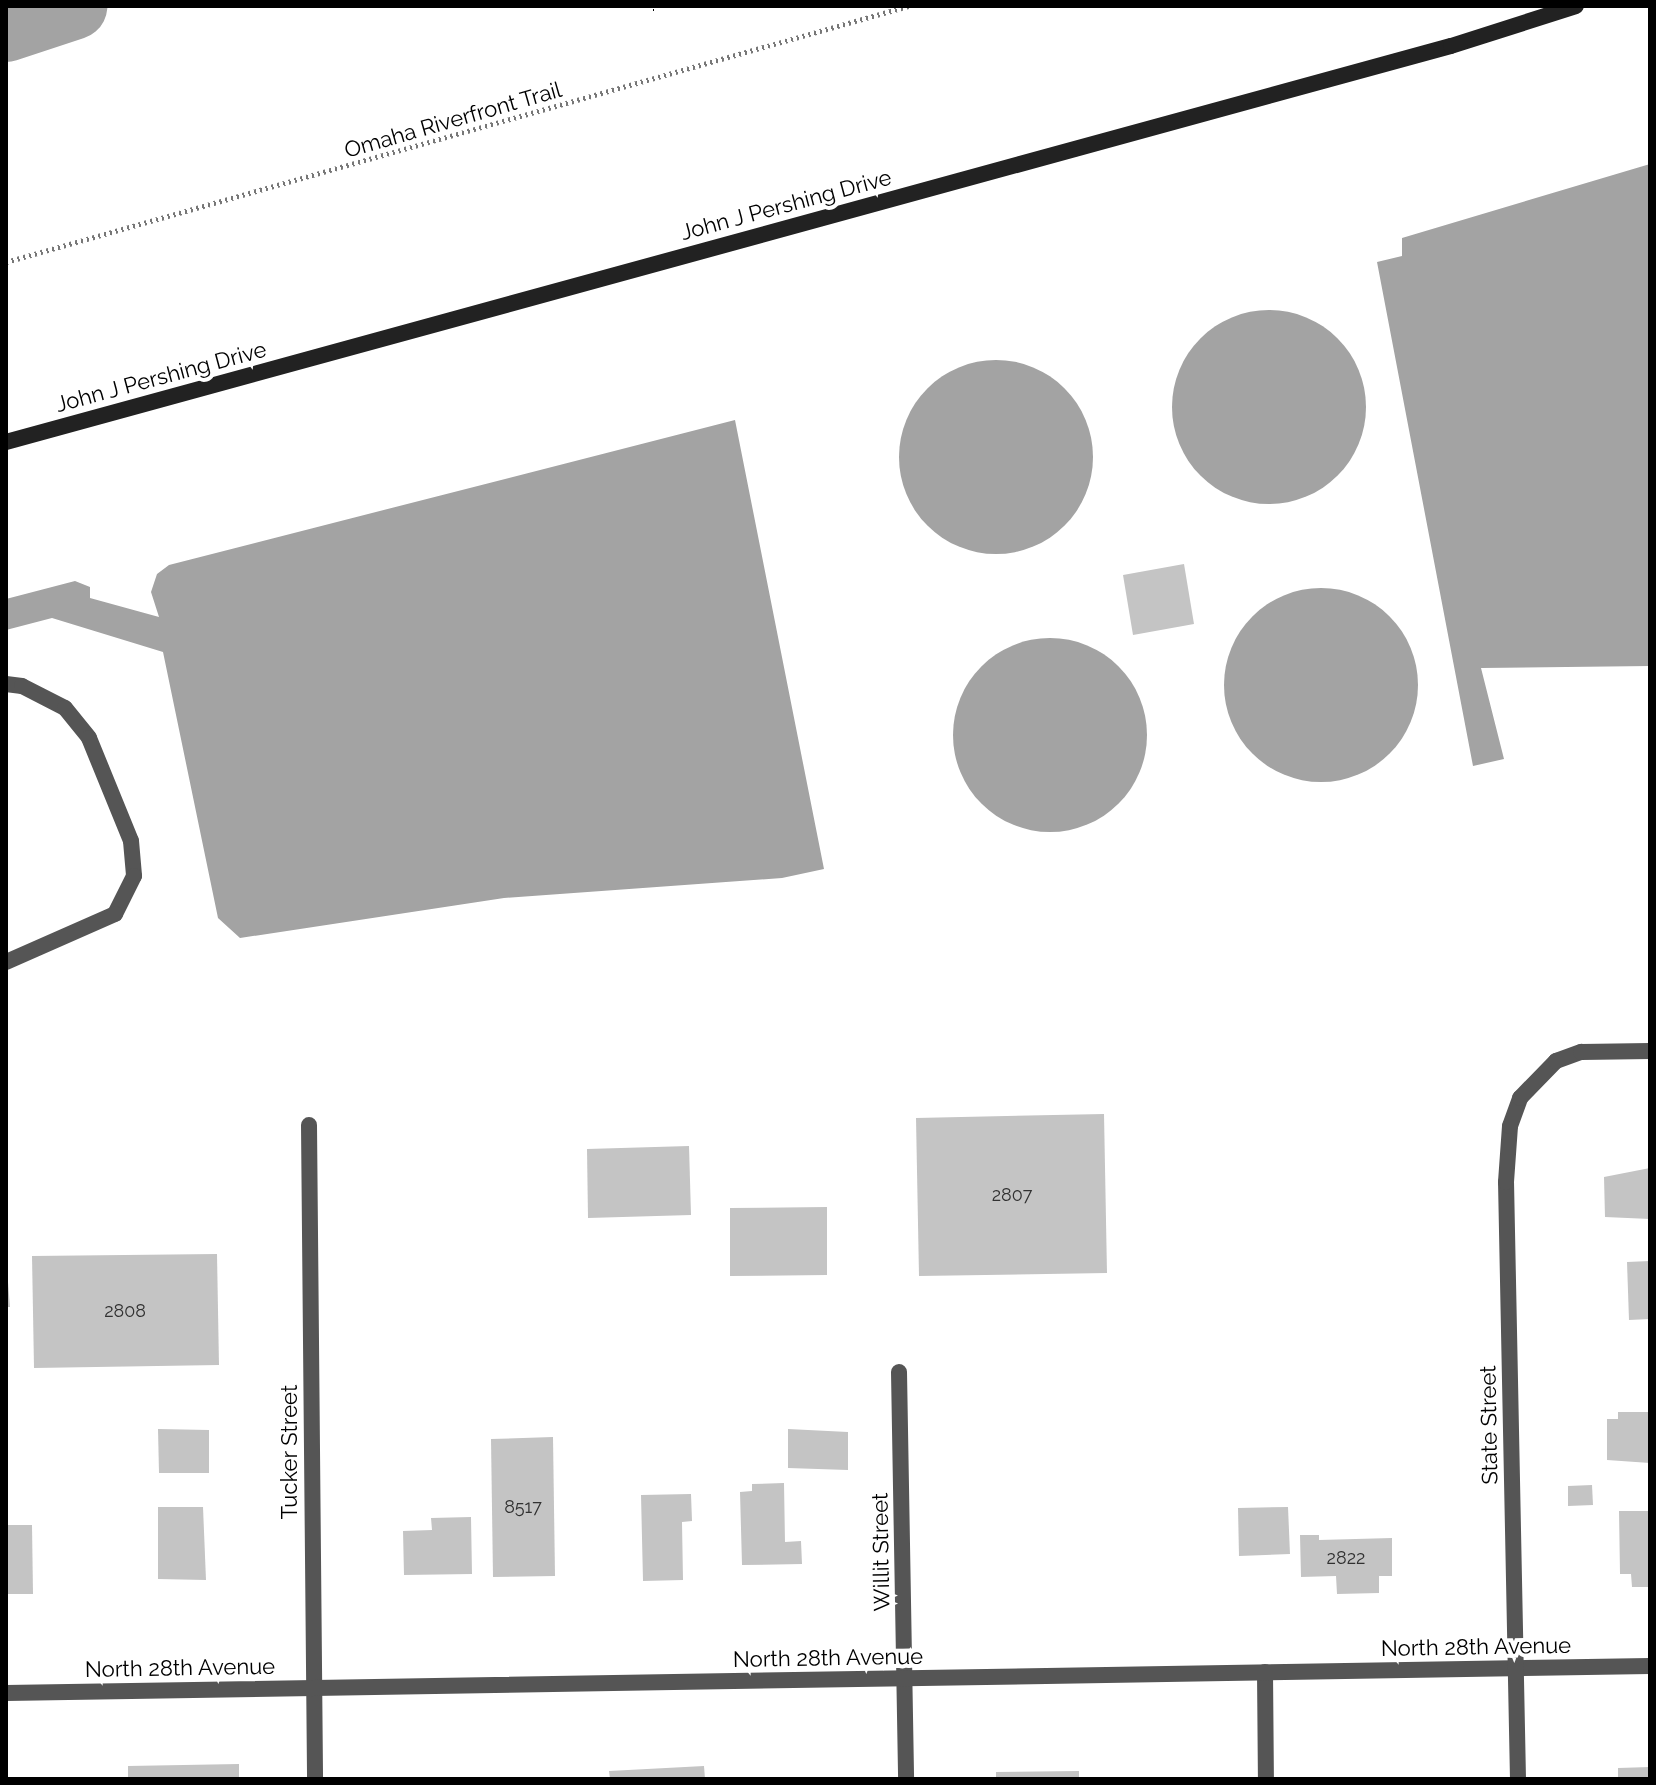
<!DOCTYPE html>
<style>
body{margin:0}
#map{position:relative;width:1656px;height:1785px;overflow:hidden;background:#fff;font-family:Raleway,sans-serif}
div>[style]{position:absolute}
[style*='--x']{left:calc(var(--x)*1px);top:calc(var(--y)*1px);width:calc(var(--w)*1px);rotate:calc(var(--a)*1deg)}
.water>*{inset:0;background:#a3a3a3}
.round{border-radius:50%}
.river>*{height:68px;margin:-34px;padding:0 34px;transform-origin:34px;border-radius:34px;background:#a3a3a3}
.building>*{inset:0;background:#c4c4c4}
.path>*{height:5px;margin-top:-2.5px;transform-origin:0;background:repeating-linear-gradient(90deg,#777 0 2px,transparent 0 6px)}
.lane>*{height:16px;margin:-8px;padding:0 8px;transform-origin:8px;border-radius:8px;background:#555}
.street>*{height:16px;margin:-8px;padding:0 8px;transform-origin:8px;border-radius:8px;background:#555}
.secondary>*{height:16px;margin:-8px;padding:0 8px;transform-origin:8px;border-radius:8px;background:#222}
.rail>*{height:9px;margin-top:-4.5px;transform-origin:0;background:repeating-linear-gradient(90deg,#fff 0 18px,#000 0 36px);box-sizing:border-box;border-block:2px solid #000}
span{translate:-50% -50%;white-space:nowrap;text-align:center;line-height:1.15;-webkit-text-stroke:8px #fff;paint-order:stroke}
.number-label{font-size:18px;color:#313131}
.number-label span{-webkit-text-stroke-width:0}
.street-label{font-size:22px;color:#000}
.frame{position:absolute;inset:0;border:8px solid #000;pointer-events:none}
</style>
<div id="map">
<div class="water">
<div style="clip-path:polygon(6px 6px,73px 6px,6px 28px)"></div>
<div style="clip-path:polygon(1650px 164px,1650px 666px,1481px 668px,1504px 759px,1473px 766px,1377px 262px,1402px 256px,1402px 238px)"></div>
<div class="round" style="left:1172px;top:310px;width:194px;height:194px"></div>
<div class="round" style="left:899px;top:360px;width:194px;height:194px"></div>
<div style="clip-path:polygon(735px 420px,824px 869px,782px 878px,504px 898px,240px 938px,218px 918px,163px 652px,52px 618px,6px 630px,6px 599px,75px 581px,90px 587px,90px 598px,159px 617px,151px 592px,157px 574px,169px 565px)"></div>
<div class="round" style="left:1224px;top:588px;width:194px;height:194px"></div>
<div class="round" style="left:953px;top:638px;width:194px;height:194px"></div>
</div>
<div class="river">
<div style="--x:6;--y:28;--w:71;--a:-18.2"></div>
</div>
<div class="building">
<div style="clip-path:polygon(1184px 564px,1194px 624px,1133px 635px,1123px 575px)"></div>
<div style="clip-path:polygon(1104px 1114px,1107px 1273px,919px 1276px,916px 1118px)"></div>
<div style="clip-path:polygon(689px 1146px,691px 1215px,588px 1218px,587px 1149px)"></div>
<div style="clip-path:polygon(1650px 1168px,1650px 1219px,1605px 1217px,1604px 1177px)"></div>
<div style="clip-path:polygon(827px 1207px,827px 1275px,730px 1276px,730px 1208px)"></div>
<div style="clip-path:polygon(217px 1254px,219px 1365px,34px 1368px,32px 1256px)"></div>
<div style="clip-path:polygon(6px 1257px,10px 1307px,6px 1307px)"></div>
<div style="clip-path:polygon(1650px 1261px,1650px 1319px,1629px 1320px,1627px 1262px)"></div>
<div style="clip-path:polygon(1618px 1412px,1650px 1412px,1650px 1463px,1607px 1460px,1607px 1419px,1618px 1419px)"></div>
<div style="clip-path:polygon(158px 1429px,209px 1430px,209px 1473px,159px 1473px)"></div>
<div style="clip-path:polygon(788px 1429px,848px 1432px,848px 1470px,788px 1468px)"></div>
<div style="clip-path:polygon(553px 1437px,555px 1576px,493px 1577px,491px 1439px)"></div>
<div style="clip-path:polygon(784px 1483px,785px 1542px,801px 1541px,802px 1564px,742px 1565px,740px 1492px,752px 1491px,752px 1484px)"></div>
<div style="clip-path:polygon(1592px 1485px,1593px 1505px,1568px 1506px,1568px 1486px)"></div>
<div style="clip-path:polygon(691px 1494px,692px 1521px,682px 1522px,683px 1580px,643px 1581px,641px 1495px)"></div>
<div style="clip-path:polygon(158px 1507px,203px 1507px,206px 1580px,158px 1579px)"></div>
<div style="clip-path:polygon(1288px 1507px,1290px 1554px,1239px 1556px,1238px 1508px)"></div>
<div style="clip-path:polygon(1619px 1511px,1650px 1511px,1650px 1587px,1632px 1587px,1631px 1574px,1620px 1574px)"></div>
<div style="clip-path:polygon(471px 1517px,472px 1574px,404px 1575px,403px 1531px,432px 1530px,431px 1518px)"></div>
<div style="clip-path:polygon(6px 1525px,32px 1525px,33px 1594px,6px 1594px)"></div>
<div style="clip-path:polygon(1300px 1535px,1319px 1535px,1319px 1540px,1392px 1538px,1392px 1576px,1379px 1576px,1379px 1593px,1337px 1594px,1336px 1576px,1301px 1577px)"></div>
<div style="clip-path:polygon(239px 1764px,239px 1779px,128px 1779px,128px 1766px)"></div>
<div style="clip-path:polygon(704px 1766px,705px 1779px,610px 1779px,609px 1771px)"></div>
<div style="clip-path:polygon(1650px 1767px,1650px 1779px,1618px 1779px,1618px 1768px)"></div>
<div style="clip-path:polygon(1079px 1771px,1079px 1779px,996px 1779px,996px 1772px)"></div>
</div>
<div class="path">
<div style="--x:6;--y:262;--w:938;--a:-15.84"></div>
</div>
<div class="lane">
<div style="--x:6;--y:684;--w:16;--a:7"></div>
<div style="--x:22;--y:686;--w:48;--a:27.1"></div>
<div style="--x:65;--y:708;--w:38;--a:51"></div>
<div style="--x:89;--y:738;--w:111;--a:67.8"></div>
<div style="--x:131;--y:841;--w:35;--a:85"></div>
<div style="--x:134;--y:876;--w:42;--a:116.6"></div>
<div style="--x:115;--y:914;--w:119;--a:156.2"></div>
<div style="--x:1265;--y:1672;--w:107;--a:89.5"></div>
</div>
<div class="street">
<div style="--x:309;--y:1125;--w:654;--a:89.47"></div>
<div style="--x:899;--y:1372;--w:407;--a:89"></div>
<div style="--x:6;--y:1693;--w:1644;--a:-0.94"></div>
<div style="--x:1518;--y:1779;--w:597;--a:-91.15"></div>
<div style="--x:1506;--y:1182;--w:56;--a:-85.9"></div>
<div style="--x:1510;--y:1126;--w:30;--a:-70"></div>
<div style="--x:1520;--y:1098;--w:52;--a:-45.8"></div>
<div style="--x:1556;--y:1061;--w:27;--a:-20"></div>
<div style="--x:1581;--y:1052;--w:69;--a:-0.8"></div>
</div>
<div class="secondary">
<div style="--x:6;--y:442;--w:1498;--a:-15.33"></div>
<div style="--x:1451;--y:46;--w:131;--a:-17.7"></div>
</div>
<div class="rail">
<div style="--x:653;--y:6;--w:1;--a:0"></div>
</div>
<div class="number-label">
<span style="left:1012px;top:1195px">2807</span>
<span style="left:125px;top:1311px">2808</span>
<span style="left:523px;top:1507px">8517</span>
<span style="left:1346px;top:1558px">2822</span>
</div>
<div class="street-label">
<span style="left:453px;top:120px;rotate:-16deg">Omaha Riverfront Trail</span>
<span style="left:786px;top:205px;rotate:-15deg">John J Pershing Drive</span>
<span style="left:161px;top:377px;rotate:-15deg">John J Pershing Drive</span>
<span style="left:1489px;top:1425px;rotate:-91deg">State Street</span>
<span style="left:290px;top:1452px;rotate:-90deg">Tucker Street</span>
<span style="left:881px;top:1552px;rotate:-91deg">Willit Street</span>
<span style="left:1476px;top:1647px;rotate:-1deg">North 28th Avenue</span>
<span style="left:828px;top:1658px;rotate:-1deg">North 28th Avenue</span>
<span style="left:180px;top:1668px;rotate:-1deg">North 28th Avenue</span>
</div>
<div class="frame"></div>
</div>
